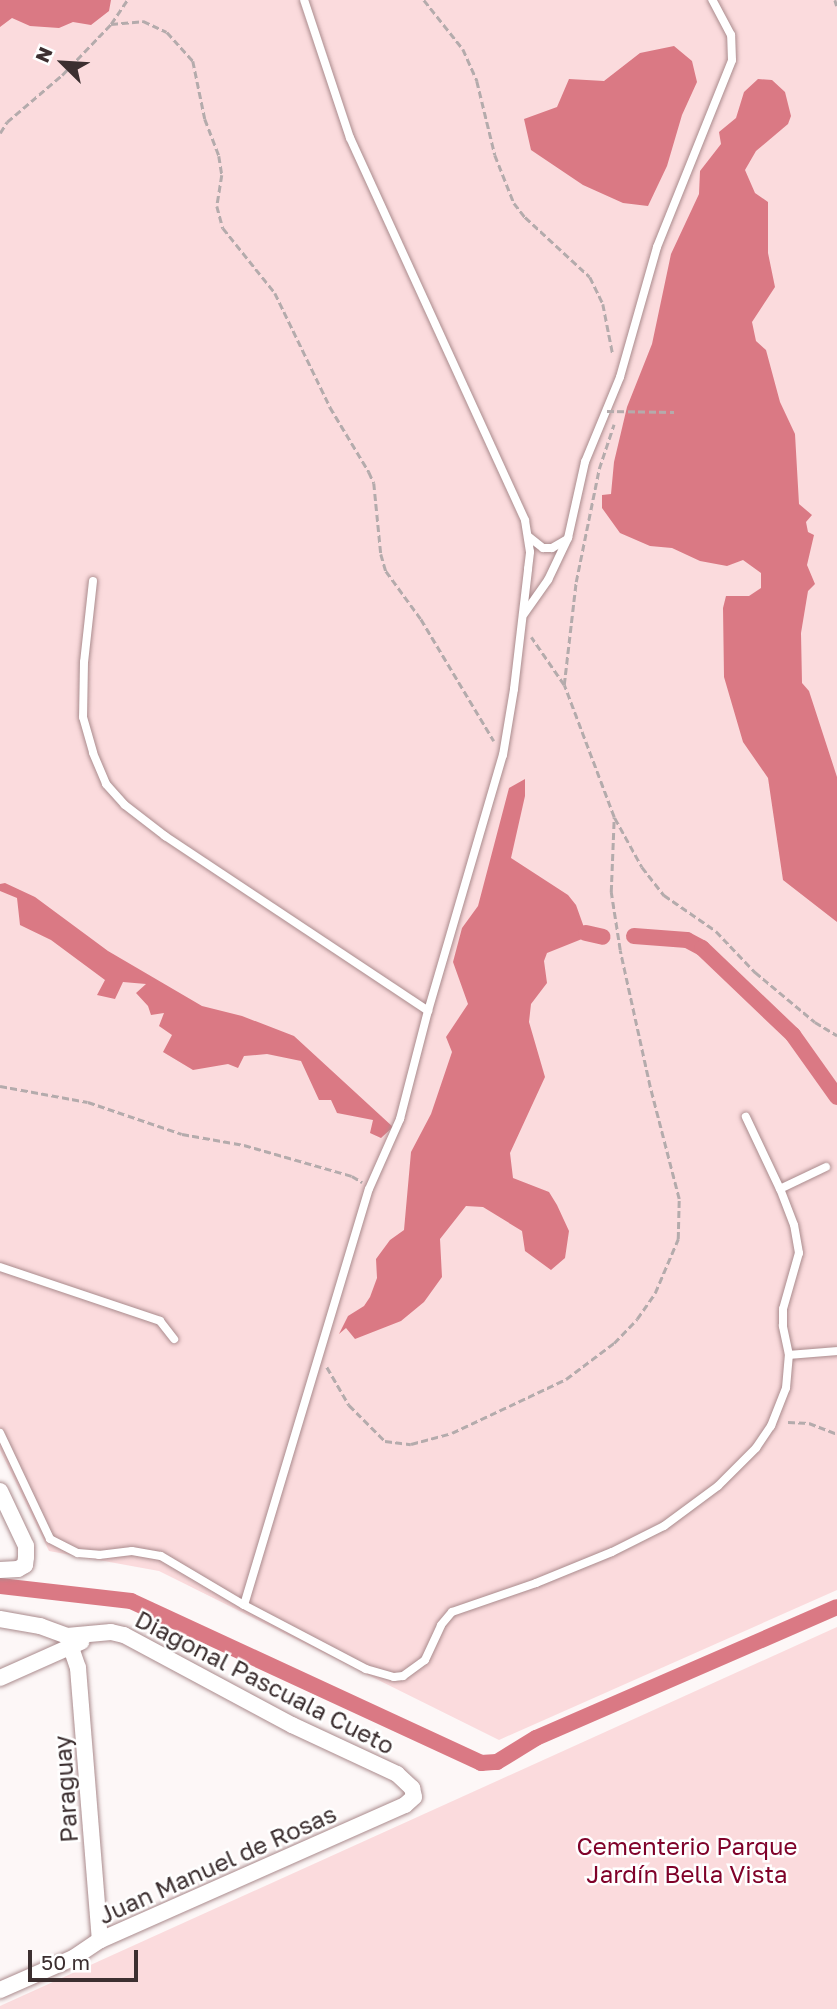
<!DOCTYPE html>
<meta charset="utf-8">
<style>
body{margin:0}
#map{position:relative;width:837px;height:2009px;overflow:hidden;background:#fdf7f7;font-family:"Golos Text",sans-serif}
div>[style]{position:absolute}
[style*='--x']{left:calc(var(--x)*1px);top:calc(var(--y)*1px);width:calc(var(--w)*1px);rotate:calc(var(--a)*1deg)}
.green>*{inset:0;background:#fbdbdd}
.water>*{inset:0;background:#da7984}
.canal>*{height:16px;margin:-8px;padding:0 8px;transform-origin:8px;border-radius:8px;background:#da7984}
.path>*{height:2.5px;margin-top:-1.25px;transform-origin:0;background:repeating-linear-gradient(90deg,#b4abac 0 7px,transparent 0 10.5px)}
.roads{filter:drop-shadow(0 0 2px #aa8b8d) drop-shadow(0 0 2px #aa8b8d)}
.lane>*{height:8px;margin:-4px;padding:0 4px;transform-origin:4px;border-radius:4px;background:#fff}
.street>*{height:16px;margin:-8px;padding:0 8px;transform-origin:8px;border-radius:8px;background:#fff}
.path-bridge>*{height:2.5px;margin-top:-1.25px;transform-origin:0;background:repeating-linear-gradient(90deg,#b4abac 0 7px,transparent 0 10.5px)}
span{translate:-50% -50%;white-space:nowrap;text-align:center;line-height:1.15;-webkit-text-stroke:5px #fff;paint-order:stroke}
.street-label{font-size:24px;color:#3c2f30}
.park-label{font-size:24px;color:#7f0129}
.north{position:absolute;left:28px;top:28px;width:70px;height:70px;-webkit-text-stroke:5px #fff;paint-order:stroke;rotate:294deg;font-size:19px;font-weight:700;line-height:28px;text-align:center;color:#3c2f30}
.north::after{content:'';display:block;margin:auto;width:24px;height:32px;background:#3c2f30;clip-path:polygon(50% 0,100% 100%,50% 72%,0 100%)}
.scale{position:absolute;left:28px;top:1950px;width:110px;height:32px;box-sizing:border-box;border:4px solid #3c2f30;border-top:0;padding-left:9px;font-size:21px;line-height:24px;white-space:nowrap;color:#3c2f30;-webkit-text-stroke:5px #fff;paint-order:stroke}
</style>
<div id="map">
<div class="green">
<div style="clip-path:polygon(0 0,837px 0,837px 1590px,499px 1740px,159px 1571px,49px 1551px,0 1450px)"></div>
<div style="clip-path:polygon(837px 1627px,837px 2009px,0 2009px,0 2006px)"></div>
</div>
<div class="water">
<div style="clip-path:polygon(0 0,111px 0,109px 11px,91px 25px,73px 22px,59px 28px,30px 26px,12px 18px,0 27px)"></div>
<div style="clip-path:polygon(674px 46px,692px 61px,697px 82px,682px 115px,667px 166px,648px 206px,623px 203px,583px 185px,531px 150px,524px 119px,557px 107px,569px 79px,604px 81px,640px 53px)"></div>
<div style="clip-path:polygon(758px 79px,772px 80px,785px 92px,791px 116px,788px 124px,756px 151px,745px 170px,755px 193px,768px 202px,768px 253px,775px 287px,752px 322px,756px 341px,766px 350px,780px 402px,795px 434px,799px 504px,812px 515px,806px 522px,808px 532px,814px 535px,807px 565px,815px 584px,808px 591px,801px 633px,802px 683px,809px 691px,837px 777px,837px 922px,783px 880px,768px 778px,743px 742px,724px 677px,723px 608px,726px 596px,749px 596px,761px 588px,761px 573px,743px 560px,727px 566px,700px 561px,672px 548px,650px 546px,620px 533px,602px 508px,602px 495px,611px 494px,614px 462px,627px 407px,652px 344px,671px 254px,699px 194px,700px 171px,721px 144px,719px 132px,736px 118px,744px 92px)"></div>
<div style="clip-path:polygon(525px 779px,525px 796px,511px 858px,568px 895px,576px 905px,586px 933px,582px 939px,547px 953px,544px 961px,547px 983px,531px 1004px,529px 1022px,545px 1077px,510px 1153px,513px 1178px,549px 1192px,557px 1205px,569px 1231px,565px 1258px,551px 1270px,525px 1251px,522px 1231px,483px 1207px,466px 1206px,440px 1239px,442px 1277px,424px 1302px,401px 1321px,355px 1339px,346px 1328px,339px 1334px,348px 1316px,364px 1306px,370px 1297px,377px 1278px,376px 1259px,390px 1240px,404px 1230px,411px 1152px,431px 1114px,452px 1052px,446px 1037px,468px 1004px,453px 962px,462px 928px,478px 906px,509px 788px)"></div>
<div style="clip-path:polygon(5px 883px,35px 897px,108px 951px,202px 1006px,242px 1016px,294px 1036px,393px 1127px,381px 1138px,370px 1133px,373px 1120px,337px 1113px,331px 1100px,319px 1100px,301px 1061px,267px 1054px,244px 1056px,238px 1068px,228px 1064px,193px 1070px,163px 1052px,172px 1035px,159px 1026px,164px 1013px,151px 1015px,148px 1006px,136px 993px,146px 984px,123px 982px,115px 999px,97px 995px,105px 980px,51px 940px,20px 925px,17px 898px,0 891px,0 884px)"></div>
</div>
<div class="canal">
<div style="--x:586;--y:933;--w:17;--a:13"></div>
<div style="--x:634;--y:936;--w:53;--a:4.3"></div>
<div style="--x:687;--y:940;--w:17;--a:28"></div>
<div style="--x:702;--y:948;--w:126;--a:43.7"></div>
<div style="--x:793;--y:1035;--w:76;--a:54.6"></div>
<div style="--x:0;--y:1586;--w:132;--a:6.5"></div>
<div style="--x:131;--y:1601;--w:386;--a:24.8"></div>
<div style="--x:481;--y:1763;--w:16;--a:-4"></div>
<div style="--x:497;--y:1762;--w:46;--a:-31.6"></div>
<div style="--x:536;--y:1738;--w:328;--a:-23.5"></div>
</div>
<div class="path">
<div style="--x:424;--y:0;--w:63;--a:51.5"></div>
<div style="--x:463;--y:49;--w:35;--a:66"></div>
<div style="--x:477;--y:81;--w:76;--a:76.3"></div>
<div style="--x:495;--y:155;--w:52;--a:68.4"></div>
<div style="--x:514;--y:203;--w:18;--a:52"></div>
<div style="--x:525;--y:217;--w:88;--a:42.7"></div>
<div style="--x:590;--y:277;--w:30;--a:64"></div>
<div style="--x:603;--y:304;--w:52;--a:78.9"></div>
<div style="--x:835;--y:0;--w:6;--a:72"></div>
<div style="--x:111;--y:24;--w:32;--a:-5"></div>
<div style="--x:143;--y:21;--w:26;--a:25"></div>
<div style="--x:167;--y:32;--w:39;--a:48"></div>
<div style="--x:193;--y:61;--w:59;--a:78.3"></div>
<div style="--x:205;--y:119;--w:40;--a:69"></div>
<div style="--x:219;--y:156;--w:19;--a:81"></div>
<div style="--x:222;--y:175;--w:31;--a:99"></div>
<div style="--x:217;--y:206;--w:23;--a:75"></div>
<div style="--x:223;--y:228;--w:83;--a:51.3"></div>
<div style="--x:275;--y:293;--w:127;--a:64.2"></div>
<div style="--x:330;--y:407;--w:76;--a:59"></div>
<div style="--x:369;--y:472;--w:12;--a:66"></div>
<div style="--x:374;--y:483;--w:71;--a:84.4"></div>
<div style="--x:381;--y:554;--w:18;--a:74"></div>
<div style="--x:386;--y:571;--w:59;--a:53.9"></div>
<div style="--x:421;--y:619;--w:142;--a:59.1"></div>
<div style="--x:0;--y:133;--w:13;--a:-58"></div>
<div style="--x:7;--y:122;--w:72;--a:-40.5"></div>
<div style="--x:62;--y:75;--w:71;--a:-46.1"></div>
<div style="--x:111;--y:24;--w:29;--a:-56"></div>
<div style="--x:564;--y:685;--w:104;--a:-83.4"></div>
<div style="--x:576;--y:582;--w:115;--a:-78.5"></div>
<div style="--x:599;--y:469;--w:47;--a:-71.6"></div>
<div style="--x:615;--y:818;--w:56;--a:61.1"></div>
<div style="--x:642;--y:867;--w:36;--a:52"></div>
<div style="--x:664;--y:895;--w:63;--a:34.7"></div>
<div style="--x:716;--y:931;--w:57;--a:46.4"></div>
<div style="--x:755;--y:972;--w:78;--a:39.8"></div>
<div style="--x:815;--y:1022;--w:26;--a:31"></div>
<div style="--x:0;--y:1086;--w:89;--a:10.3"></div>
<div style="--x:88;--y:1102;--w:99;--a:18.8"></div>
<div style="--x:182;--y:1134;--w:63;--a:10.1"></div>
<div style="--x:244;--y:1145;--w:112;--a:16"></div>
<div style="--x:352;--y:1176;--w:12;--a:31"></div>
<div style="--x:327;--y:1367;--w:44;--a:59.9"></div>
<div style="--x:349;--y:1405;--w:51;--a:45"></div>
<div style="--x:385;--y:1441;--w:26;--a:7"></div>
<div style="--x:411;--y:1444;--w:42;--a:-15"></div>
<div style="--x:452;--y:1433;--w:126;--a:-25.3"></div>
<div style="--x:566;--y:1379;--w:60;--a:-36.9"></div>
<div style="--x:614;--y:1343;--w:33;--a:-46"></div>
<div style="--x:637;--y:1319;--w:32;--a:-55"></div>
<div style="--x:655;--y:1293;--w:59;--a:-66.9"></div>
<div style="--x:678;--y:1239;--w:40;--a:-88.6"></div>
<div style="--x:679;--y:1199;--w:116;--a:-104.5"></div>
<div style="--x:650;--y:1087;--w:140;--a:-102.4"></div>
<div style="--x:620;--y:950;--w:59;--a:-98.8"></div>
<div style="--x:611;--y:892;--w:75;--a:-87.7"></div>
<div style="--x:614;--y:817;--w:141;--a:-110.7"></div>
<div style="--x:564;--y:685;--w:58;--a:-124.5"></div>
<div style="--x:788;--y:1422;--w:21;--a:3"></div>
<div style="--x:809;--y:1423;--w:30;--a:21"></div>
</div>
<div class="roads">
<div class="lane">
<div style="--x:529;--y:537;--w:18;--a:38"></div>
<div style="--x:543;--y:548;--w:9;--a:0"></div>
<div style="--x:552;--y:548;--w:16;--a:-30"></div>
<div style="--x:93;--y:581;--w:81;--a:96.3"></div>
<div style="--x:84;--y:662;--w:55;--a:91"></div>
<div style="--x:83;--y:717;--w:37;--a:74"></div>
<div style="--x:93;--y:753;--w:34;--a:67"></div>
<div style="--x:106;--y:784;--w:28;--a:48"></div>
<div style="--x:125;--y:805;--w:51;--a:37.8"></div>
<div style="--x:165;--y:836;--w:316;--a:33.6"></div>
<div style="--x:524;--y:614;--w:42;--a:-54.8"></div>
<div style="--x:548;--y:580;--w:47;--a:-64.5"></div>
<div style="--x:568;--y:538;--w:78;--a:-77.4"></div>
<div style="--x:585;--y:462;--w:92;--a:-67.6"></div>
<div style="--x:620;--y:377;--w:135;--a:-74.1"></div>
<div style="--x:657;--y:247;--w:201;--a:-68.1"></div>
<div style="--x:732;--y:60;--w:25;--a:-92"></div>
<div style="--x:731;--y:35;--w:40;--a:-118"></div>
<div style="--x:780;--y:1189;--w:51;--a:-25.6"></div>
<div style="--x:0;--y:1267;--w:169;--a:18.6"></div>
<div style="--x:160;--y:1321;--w:23;--a:52"></div>
<div style="--x:789;--y:1355;--w:48;--a:-4.8"></div>
<div style="--x:0;--y:1433;--w:117;--a:64.7"></div>
<div style="--x:50;--y:1539;--w:31;--a:27"></div>
<div style="--x:78;--y:1553;--w:21;--a:5"></div>
<div style="--x:99;--y:1555;--w:33;--a:-7"></div>
<div style="--x:132;--y:1551;--w:29;--a:10"></div>
<div style="--x:161;--y:1556;--w:96;--a:30.6"></div>
<div style="--x:244;--y:1605;--w:434;--a:-73.3"></div>
<div style="--x:369;--y:1189;--w:77;--a:-66.1"></div>
<div style="--x:400;--y:1119;--w:112;--a:-75.5"></div>
<div style="--x:428;--y:1011;--w:267;--a:-73.7"></div>
<div style="--x:503;--y:755;--w:67;--a:-80.5"></div>
<div style="--x:514;--y:689;--w:121;--a:-83.3"></div>
<div style="--x:528;--y:569;--w:17;--a:-83"></div>
<div style="--x:530;--y:552;--w:32;--a:-99"></div>
<div style="--x:525;--y:520;--w:420;--a:-114.6"></div>
<div style="--x:350;--y:138;--w:145;--a:-108.4"></div>
<div style="--x:244;--y:1605;--w:138;--a:27.7"></div>
<div style="--x:366;--y:1669;--w:29;--a:16"></div>
<div style="--x:394;--y:1677;--w:9;--a:-6"></div>
<div style="--x:403;--y:1676;--w:27;--a:-36"></div>
<div style="--x:425;--y:1660;--w:38;--a:-65"></div>
<div style="--x:441;--y:1625;--w:17;--a:-50"></div>
<div style="--x:452;--y:1612;--w:89;--a:-19"></div>
<div style="--x:536;--y:1583;--w:82;--a:-22.2"></div>
<div style="--x:612;--y:1552;--w:58;--a:-26.6"></div>
<div style="--x:664;--y:1526;--w:67;--a:-36.5"></div>
<div style="--x:718;--y:1486;--w:54;--a:-45"></div>
<div style="--x:756;--y:1448;--w:27;--a:-56"></div>
<div style="--x:771;--y:1426;--w:41;--a:-68.5"></div>
<div style="--x:786;--y:1388;--w:33;--a:-85"></div>
<div style="--x:789;--y:1355;--w:30;--a:-102"></div>
<div style="--x:783;--y:1326;--w:17;--a:-90"></div>
<div style="--x:783;--y:1309;--w:58;--a:-74.1"></div>
<div style="--x:799;--y:1253;--w:28;--a:-100"></div>
<div style="--x:794;--y:1225;--w:39;--a:-111"></div>
<div style="--x:780;--y:1189;--w:80;--a:-115.3"></div>
</div>
<div class="street">
<div style="--x:0;--y:1491;--w:61;--a:64.7"></div>
<div style="--x:26;--y:1546;--w:11;--a:90"></div>
<div style="--x:26;--y:1557;--w:8;--a:97"></div>
<div style="--x:25;--y:1565;--w:8;--a:150"></div>
<div style="--x:18;--y:1569;--w:18;--a:177"></div>
<div style="--x:0;--y:1619;--w:41;--a:9.9"></div>
<div style="--x:40;--y:1626;--w:29;--a:20"></div>
<div style="--x:67;--y:1636;--w:44;--a:-5.2"></div>
<div style="--x:111;--y:1632;--w:13;--a:13"></div>
<div style="--x:124;--y:1635;--w:191;--a:28.2"></div>
<div style="--x:292;--y:1725;--w:116;--a:25"></div>
<div style="--x:397;--y:1774;--w:21;--a:43"></div>
<div style="--x:412;--y:1788;--w:9;--a:77"></div>
<div style="--x:414;--y:1797;--w:12;--a:138"></div>
<div style="--x:405;--y:1805;--w:334;--a:156.1"></div>
<div style="--x:100;--y:1940;--w:32;--a:146"></div>
<div style="--x:73;--y:1958;--w:80;--a:156.3"></div>
<div style="--x:67;--y:1636;--w:34;--a:71"></div>
<div style="--x:78;--y:1668;--w:273;--a:85.4"></div>
<div style="--x:0;--y:1678;--w:89;--a:-24"></div>
</div>
</div>
<div class="path-bridge">
<div style="--x:607;--y:411;--w:67;--a:0.9"></div>
</div>
<div class="street-label">
<span style="left:265px;top:1682px;rotate:27deg">Diagonal Pascuala Cueto</span>
<span style="left:65px;top:1789px;rotate:-94deg">Paraguay</span>
<span style="left:217px;top:1864px;rotate:-24deg">Juan Manuel de Rosas</span>
</div>
<div class="park-label">
<span style="left:687px;top:1860px">Cementerio Parque<br>Jardín Bella Vista</span>
</div>
<div class="north">N</div>
<div class="scale">50 m</div>
</div>
